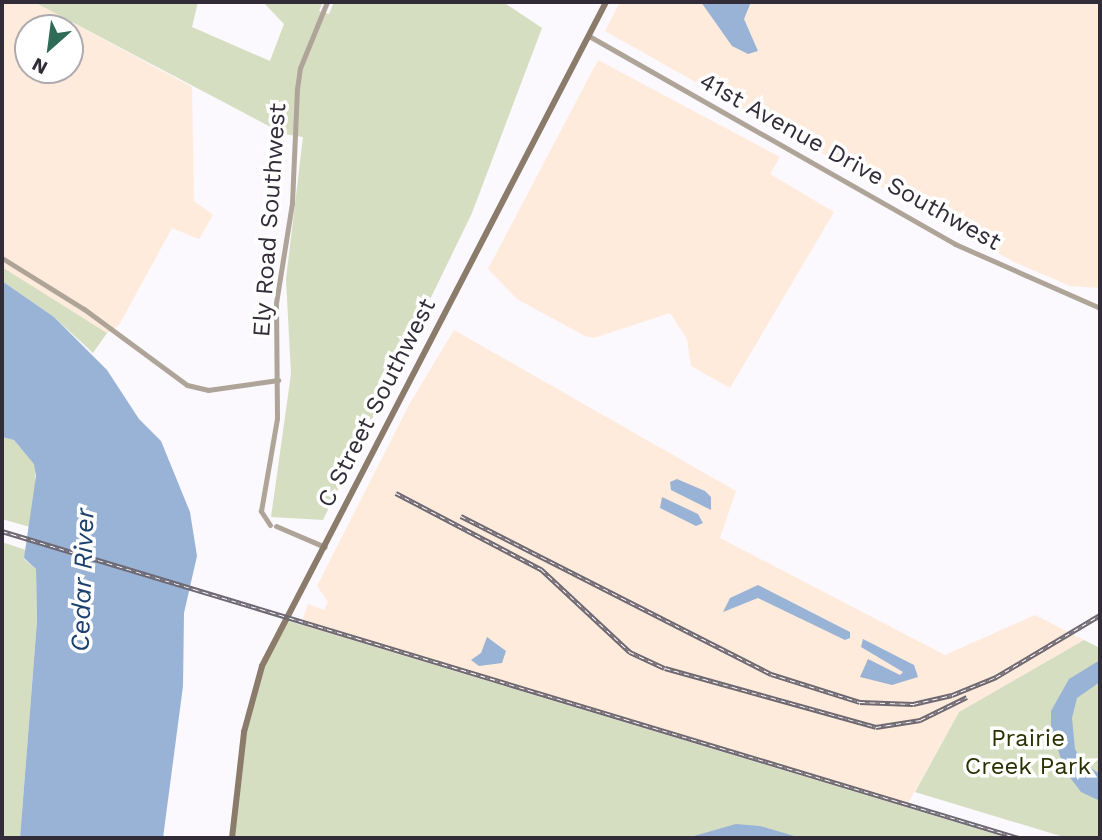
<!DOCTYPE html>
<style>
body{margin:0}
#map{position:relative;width:1102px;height:840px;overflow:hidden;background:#fbf8fe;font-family:"Work Sans",sans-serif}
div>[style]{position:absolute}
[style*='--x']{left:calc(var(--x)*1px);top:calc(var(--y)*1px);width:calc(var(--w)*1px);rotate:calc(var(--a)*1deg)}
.industrial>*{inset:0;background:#ffebdb}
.green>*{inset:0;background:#d6dec1}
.water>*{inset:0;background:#99b3d6}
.tertiary>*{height:5px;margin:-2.5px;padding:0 2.5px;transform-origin:2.5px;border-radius:2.5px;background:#afa498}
.secondary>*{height:6px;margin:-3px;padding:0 3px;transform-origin:3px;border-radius:3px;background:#8b7b6a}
.rail>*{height:4.5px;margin-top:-2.25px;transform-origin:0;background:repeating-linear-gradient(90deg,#fff 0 5px,#6d6872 0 10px);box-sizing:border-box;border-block:2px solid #6d6872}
span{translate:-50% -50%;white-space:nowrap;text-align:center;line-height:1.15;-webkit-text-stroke:7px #fff;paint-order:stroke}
.street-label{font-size:24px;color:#322c38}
.park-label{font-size:24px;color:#283100}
.water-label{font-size:26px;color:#1d416e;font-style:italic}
.frame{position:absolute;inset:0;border:4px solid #322c38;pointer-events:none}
.north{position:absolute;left:14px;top:14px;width:70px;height:70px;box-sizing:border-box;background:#fff;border:2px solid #adabaf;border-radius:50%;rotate:208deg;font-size:19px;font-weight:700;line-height:28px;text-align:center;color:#322c38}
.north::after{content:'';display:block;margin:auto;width:24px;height:32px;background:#2f6c58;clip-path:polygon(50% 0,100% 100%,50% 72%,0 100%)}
</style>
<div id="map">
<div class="industrial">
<div style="clip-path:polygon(evenodd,2px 2px,34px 2px,192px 87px,194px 201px,213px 215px,199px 239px,172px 228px,119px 325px,107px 333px,2px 267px,2px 2px,28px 28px,70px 28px,70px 70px,28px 70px,28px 28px)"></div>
<div style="clip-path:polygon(620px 2px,1100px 2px,1100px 288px,1070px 286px,1014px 262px,605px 31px)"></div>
<div style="clip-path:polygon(598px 60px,780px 157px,770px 174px,834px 212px,730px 388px,691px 366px,687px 339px,670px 313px,594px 338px,585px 336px,517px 299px,488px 269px)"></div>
<div style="clip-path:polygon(454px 330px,736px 491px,720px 538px,945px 655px,1035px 615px,1084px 640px,959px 712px,906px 807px,301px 625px,308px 604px,324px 610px,328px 602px,317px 586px,409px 405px)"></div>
</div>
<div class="green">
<div style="clip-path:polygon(34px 2px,198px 2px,192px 27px,270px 61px,284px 24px,263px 2px,323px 2px,319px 11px,329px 14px,334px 2px,503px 2px,542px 28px,472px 213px,323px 520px,271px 517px,291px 374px,286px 279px,303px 137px,284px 134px)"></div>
<div style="clip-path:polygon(2px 267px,107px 333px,93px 353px,54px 317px,2px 281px)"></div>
<div style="clip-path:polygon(2px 437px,14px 440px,35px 464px,36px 501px,30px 527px,2px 519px)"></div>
<div style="clip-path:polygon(2px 542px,26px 550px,24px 559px,36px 569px,37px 621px,20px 838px,2px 838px)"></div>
<div style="clip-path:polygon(285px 620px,1008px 838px,232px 838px,237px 781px,256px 684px)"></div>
<div style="clip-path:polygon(1084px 640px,1100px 648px,1100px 838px,1067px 838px,915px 792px,959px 712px)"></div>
</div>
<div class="water">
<div style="clip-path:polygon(701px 2px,751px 2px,744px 19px,758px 51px,748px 54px,732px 46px)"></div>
<div style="clip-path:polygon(2px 281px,54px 317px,107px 370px,139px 419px,161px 441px,190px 512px,197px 556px,184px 613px,183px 686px,163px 838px,20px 838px,37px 621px,36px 569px,24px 558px,36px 476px,34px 464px,14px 440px,2px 437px)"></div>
<div style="clip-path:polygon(677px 479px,705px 491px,711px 497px,711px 510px,671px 490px,670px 482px)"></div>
<div style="clip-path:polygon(662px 497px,698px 514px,703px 523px,696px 526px,660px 508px)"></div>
<div style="clip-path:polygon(758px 585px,850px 632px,850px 638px,845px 640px,758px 598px,723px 612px,730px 598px)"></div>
<div style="clip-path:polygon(487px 637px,506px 651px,502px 663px,479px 666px,471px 660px,481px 653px)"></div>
<div style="clip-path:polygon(863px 639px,914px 665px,918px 677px,892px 685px,860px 677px,868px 659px,900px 675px,903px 672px,861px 647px)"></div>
<div style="clip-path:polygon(1100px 660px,1100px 682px,1077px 698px,1072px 718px,1075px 749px,1083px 763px,1100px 774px,1100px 801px,1081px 792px,1065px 771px,1051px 729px,1051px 711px,1069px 679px)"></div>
<div style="clip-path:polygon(736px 824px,760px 826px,801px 838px,687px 838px)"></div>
</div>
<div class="tertiary">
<div style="--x:589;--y:36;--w:421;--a:29.6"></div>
<div style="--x:955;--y:244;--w:158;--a:23.8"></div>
<div style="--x:2;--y:258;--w:97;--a:31.9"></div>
<div style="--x:84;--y:309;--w:128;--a:36.4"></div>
<div style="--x:187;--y:385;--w:22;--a:13"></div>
<div style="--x:208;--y:390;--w:71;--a:-8.1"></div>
<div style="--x:270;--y:525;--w:17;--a:-123"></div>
<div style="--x:261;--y:511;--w:94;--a:-80.2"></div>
<div style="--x:277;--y:418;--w:115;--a:-90.5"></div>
<div style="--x:276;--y:303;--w:101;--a:-80.9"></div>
<div style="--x:292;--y:203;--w:114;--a:-87.5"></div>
<div style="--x:297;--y:89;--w:21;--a:-82"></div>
<div style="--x:300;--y:68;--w:71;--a:-67.8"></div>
<div style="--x:276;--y:526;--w:53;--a:23.2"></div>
</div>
<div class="secondary">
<div style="--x:232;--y:838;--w:107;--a:-83.5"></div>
<div style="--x:244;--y:732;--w:68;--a:-74.7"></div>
<div style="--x:262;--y:666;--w:748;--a:-62.61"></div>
</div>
<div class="rail">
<div style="--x:396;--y:493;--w:164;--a:27.7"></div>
<div style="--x:541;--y:569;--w:122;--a:43"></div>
<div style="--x:630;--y:652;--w:38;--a:25"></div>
<div style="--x:665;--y:668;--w:219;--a:15.6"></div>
<div style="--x:876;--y:727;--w:45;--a:-9"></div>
<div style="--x:920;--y:720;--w:52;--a:-26.1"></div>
<div style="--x:461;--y:516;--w:348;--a:27"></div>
<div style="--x:771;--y:674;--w:93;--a:17.5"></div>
<div style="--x:860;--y:702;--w:53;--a:2.2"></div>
<div style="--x:913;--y:704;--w:40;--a:-13"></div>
<div style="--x:952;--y:695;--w:48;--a:-22.2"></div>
<div style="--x:996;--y:677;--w:121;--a:-30.8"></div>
<div style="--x:2;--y:531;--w:1062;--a:16.8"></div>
</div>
<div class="street-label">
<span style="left:850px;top:162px;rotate:29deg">41st Avenue Drive Southwest</span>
<span style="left:270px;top:220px;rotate:-86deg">Ely Road Southwest</span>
<span style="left:377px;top:403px;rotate:-63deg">C Street Southwest</span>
</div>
<div class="park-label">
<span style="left:1028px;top:753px">Prairie<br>Creek Park</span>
</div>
<div class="water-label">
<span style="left:83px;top:580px;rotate:-88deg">Cedar River</span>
</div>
<div class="frame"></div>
<div class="north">N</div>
</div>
